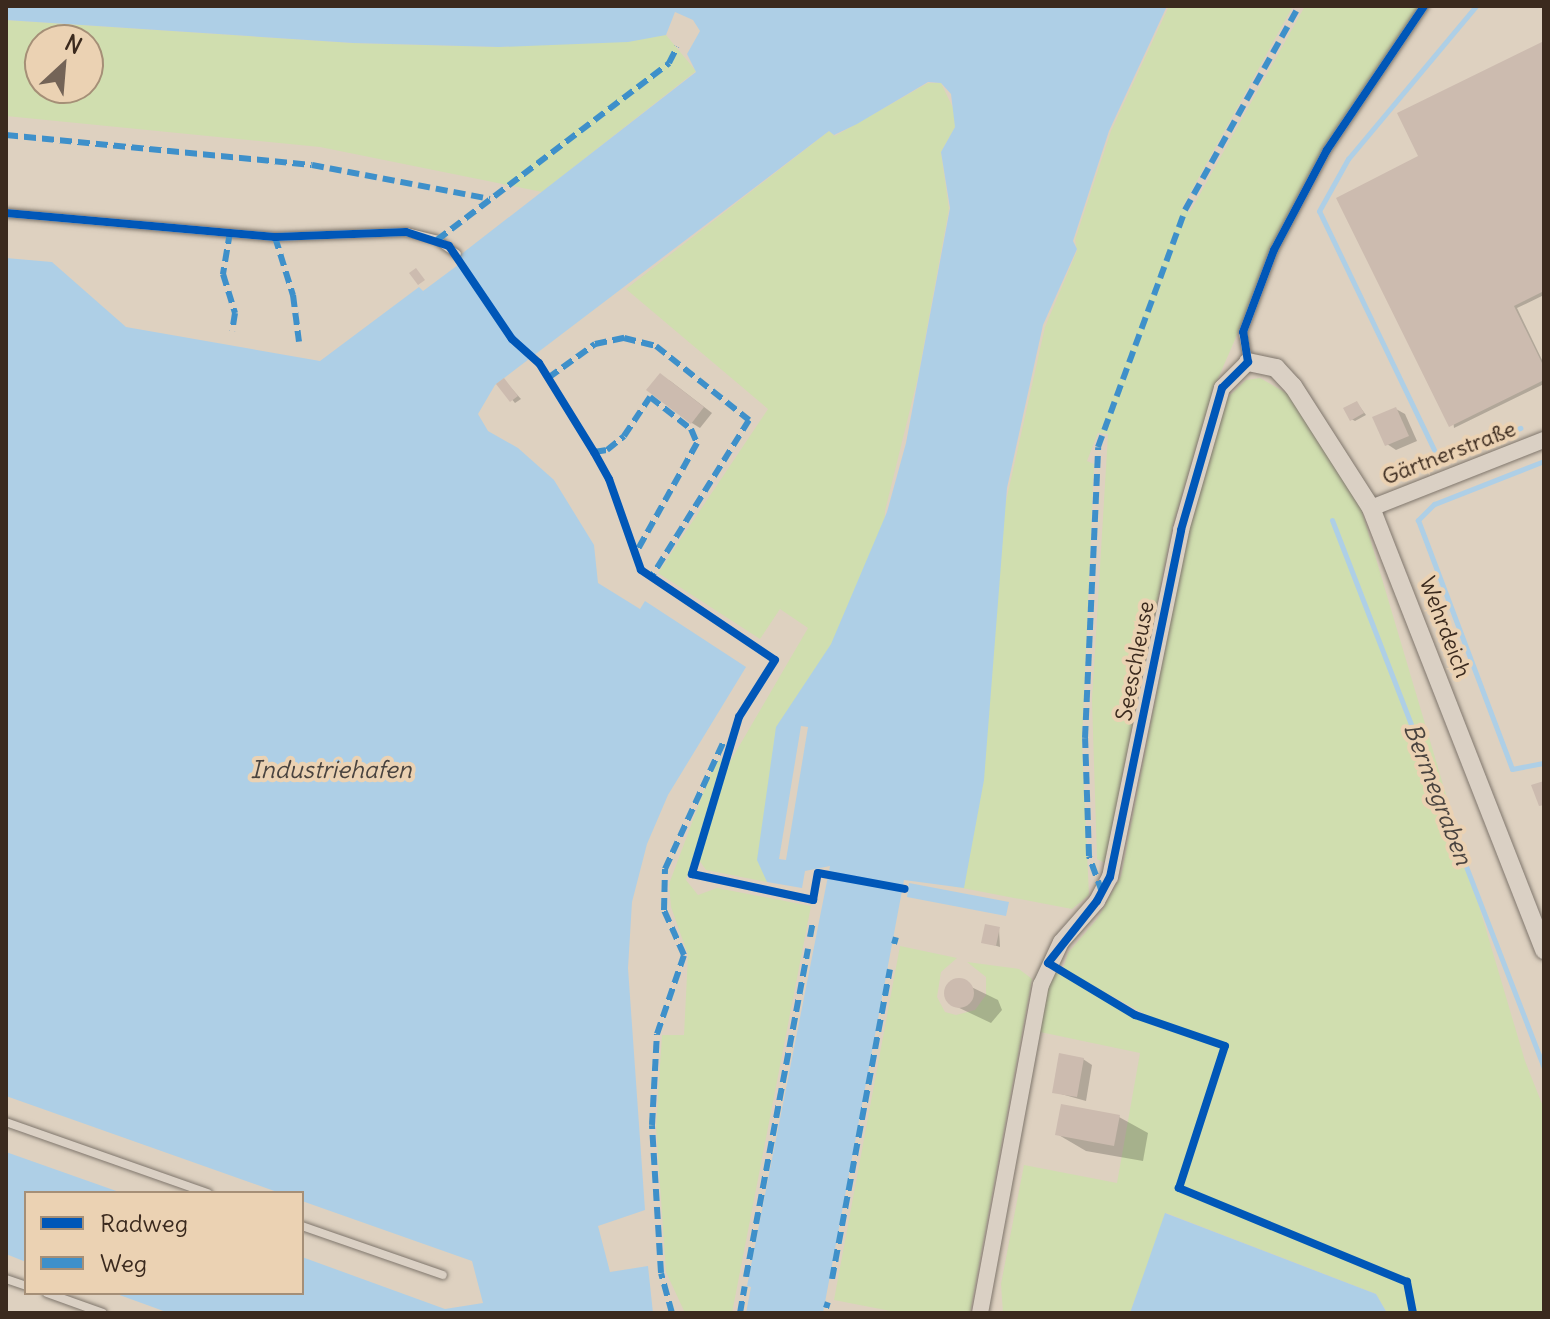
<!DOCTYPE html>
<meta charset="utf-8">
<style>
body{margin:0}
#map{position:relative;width:1550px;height:1319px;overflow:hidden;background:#ded1c0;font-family:Delius,sans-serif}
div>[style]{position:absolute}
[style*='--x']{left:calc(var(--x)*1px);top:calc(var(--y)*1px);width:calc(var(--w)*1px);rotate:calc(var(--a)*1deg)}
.green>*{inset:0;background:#d0deaf}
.water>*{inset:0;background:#aecfe6}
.pier>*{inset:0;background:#ded1c0}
.shadow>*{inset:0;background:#0003}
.stream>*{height:5px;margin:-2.5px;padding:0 2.5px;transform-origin:2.5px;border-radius:2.5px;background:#aecfe6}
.building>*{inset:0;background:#ccbbaf}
.round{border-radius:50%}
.roads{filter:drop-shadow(0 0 2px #7f766c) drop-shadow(0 0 2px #7f766c)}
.service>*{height:8px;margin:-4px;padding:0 4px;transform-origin:4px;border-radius:4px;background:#dad0c4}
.minor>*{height:16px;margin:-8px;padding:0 8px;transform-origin:8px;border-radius:8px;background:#dad0c4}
.tertiary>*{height:18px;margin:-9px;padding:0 9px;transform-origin:9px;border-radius:9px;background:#dad0c4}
.quiet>*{height:6px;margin-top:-3px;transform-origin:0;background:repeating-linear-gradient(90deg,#3e90ca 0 12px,transparent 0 18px)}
.cycleway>*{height:8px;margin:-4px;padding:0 4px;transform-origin:4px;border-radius:4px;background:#0057b8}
span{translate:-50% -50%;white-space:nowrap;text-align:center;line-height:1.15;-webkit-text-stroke:8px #ebd2b3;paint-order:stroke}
.street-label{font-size:22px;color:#3b2a1e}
.water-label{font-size:24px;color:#49433f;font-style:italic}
.frame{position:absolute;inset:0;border:8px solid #3b2a1e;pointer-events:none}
.legend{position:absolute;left:24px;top:1191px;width:280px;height:104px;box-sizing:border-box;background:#ebd2b3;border:2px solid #a58f77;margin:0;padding:10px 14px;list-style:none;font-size:24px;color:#3b2a1e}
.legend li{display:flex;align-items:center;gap:16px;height:40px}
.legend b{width:40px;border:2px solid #a58f77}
.north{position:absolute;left:24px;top:24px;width:80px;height:80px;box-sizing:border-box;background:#ebd2b3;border:2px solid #a58f77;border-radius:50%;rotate:26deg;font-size:22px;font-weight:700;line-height:32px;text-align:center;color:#3b2a1e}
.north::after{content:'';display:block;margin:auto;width:28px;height:36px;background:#746457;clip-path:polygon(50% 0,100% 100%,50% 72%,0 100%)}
</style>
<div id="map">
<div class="green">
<div style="clip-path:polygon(1169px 6px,1293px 6px,1182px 208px,1190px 212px,1305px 6px,1419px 6px,1299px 193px,1213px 390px,1172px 528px,1105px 863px,1097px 859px,1092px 700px,1108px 434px,1098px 433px,1087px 461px,1094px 464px,1082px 742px,1089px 895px,1072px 909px,952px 886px,973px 649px,1045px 327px,1077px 251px,1075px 240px,1111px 131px)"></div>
<div style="clip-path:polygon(evenodd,6px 20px,353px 43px,499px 47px,666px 35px,696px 71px,542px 192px,320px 147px,6px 116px,6px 20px,40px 40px,88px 40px,88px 88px,40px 88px,40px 40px)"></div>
<div style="clip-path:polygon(928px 83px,941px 83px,954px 110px,955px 127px,941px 152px,949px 209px,918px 377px,885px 511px,883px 556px,788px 749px,767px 882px,706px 870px,699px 860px,727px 767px,808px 628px,780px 609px,760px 639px,658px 573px,768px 409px,626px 289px,829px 131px,835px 136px)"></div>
<div style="clip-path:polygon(1260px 378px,1290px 395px,1361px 508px,1525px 1061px,1544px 1109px,1544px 1313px,1416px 1313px,1409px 1280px,1183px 1186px,1228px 1044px,1159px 1022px,1063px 969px,1068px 953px,1098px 918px,1121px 876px,1188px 532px,1225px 400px,1246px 380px)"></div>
<div style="clip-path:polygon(723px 758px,686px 880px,698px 895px,717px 888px,811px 906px,732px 1313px,685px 1313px,666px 1272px,656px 1127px,662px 1035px,684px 1035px,688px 955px,671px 907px,669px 884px,714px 764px)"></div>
<div style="clip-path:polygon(900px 946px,957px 958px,941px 972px,937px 997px,945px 1012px,956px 1015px,975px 1010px,986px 995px,986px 977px,967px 962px,1019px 969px,1032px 979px,970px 1313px,901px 1313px,834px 1300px)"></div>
<div style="clip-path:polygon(1051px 969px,1157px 1027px,1223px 1047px,1177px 1189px,1405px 1283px,1412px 1313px,1387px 1313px,1376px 1294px,1166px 1213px,1130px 1313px,1003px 1313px,1001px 1284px,1024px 1165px,1117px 1183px,1140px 1053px,1040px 1032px)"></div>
</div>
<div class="water">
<div style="clip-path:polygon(6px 6px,1167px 6px,1109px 131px,1073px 241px,1077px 249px,1043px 325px,1007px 488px,984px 780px,964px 888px,904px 880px,823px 1313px,746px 1313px,751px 1287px,747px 1286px,830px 866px,805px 871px,802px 888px,767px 882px,757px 860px,776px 727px,831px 644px,887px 512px,906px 443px,950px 208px,941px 152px,955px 127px,951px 94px,941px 83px,928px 82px,857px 124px,834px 135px,829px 131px,495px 385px,478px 414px,488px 431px,518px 448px,554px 480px,594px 545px,598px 583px,640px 609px,645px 601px,746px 667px,668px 795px,647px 844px,632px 902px,628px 968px,645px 1210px,598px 1226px,610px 1272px,648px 1266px,653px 1313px,169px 1313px,114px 1293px,302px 1293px,302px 1257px,445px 1309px,483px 1303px,472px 1261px,302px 1201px,302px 1193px,280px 1193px,6px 1096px,6px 258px,52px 262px,126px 327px,320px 361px,419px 287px,423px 291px,458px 265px,455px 259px,696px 72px,687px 54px,700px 31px,693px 20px,675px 12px,666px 35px,628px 42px,499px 47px,353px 43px,6px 20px)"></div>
<div style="clip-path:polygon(909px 883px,1009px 902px,1006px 916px,907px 897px)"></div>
<div style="clip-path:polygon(6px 1152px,122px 1193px,26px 1193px,26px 1262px,6px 1254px)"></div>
<div style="clip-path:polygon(1165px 1213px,1376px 1294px,1387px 1313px,1130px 1313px)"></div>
</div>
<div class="pier">
<div style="clip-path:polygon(801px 726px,808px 727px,786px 860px,779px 859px)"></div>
</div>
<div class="shadow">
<div style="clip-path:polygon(1544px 43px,1544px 295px,1517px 308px,1544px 364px,1544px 384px,1454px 428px,1421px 157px)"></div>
<div style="clip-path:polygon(504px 380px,521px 399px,515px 403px,499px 384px)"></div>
<div style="clip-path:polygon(669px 380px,712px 413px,700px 428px,692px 423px)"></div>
<div style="clip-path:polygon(1357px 403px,1366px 415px,1355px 421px,1351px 419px)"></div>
<div style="clip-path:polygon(1396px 409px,1405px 414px,1417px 441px,1396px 450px,1387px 444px)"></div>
<div style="clip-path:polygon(999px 929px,1000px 947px,984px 942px)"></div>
<div style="clip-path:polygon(957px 980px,998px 1000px,1002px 1010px,991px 1023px,953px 1005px,946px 994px)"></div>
<div style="clip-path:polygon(1083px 1059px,1092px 1065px,1086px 1101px,1054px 1092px)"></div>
<div style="clip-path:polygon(1119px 1117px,1148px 1133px,1143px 1161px,1086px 1151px,1057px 1134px)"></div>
</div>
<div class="stream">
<div style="--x:1476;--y:446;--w:48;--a:-22.2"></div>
<div style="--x:1450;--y:455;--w:12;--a:156"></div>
<div style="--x:1439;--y:460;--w:276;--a:-115.7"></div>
<div style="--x:1319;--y:211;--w:60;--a:-60.9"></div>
<div style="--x:1348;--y:159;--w:199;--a:-50.1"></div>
<div style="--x:1544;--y:461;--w:118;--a:158.6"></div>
<div style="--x:1434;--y:504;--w:23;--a:135"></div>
<div style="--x:1418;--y:520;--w:266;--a:69.3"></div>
<div style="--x:1512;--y:769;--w:33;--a:-11"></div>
<div style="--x:1332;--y:520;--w:588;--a:68.85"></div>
</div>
<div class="building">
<div style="clip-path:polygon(1544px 41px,1544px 291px,1514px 306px,1544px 367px,1544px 380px,1449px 427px,1336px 198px,1418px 156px,1397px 113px)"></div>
<div style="clip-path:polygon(416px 268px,425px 280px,418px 285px,409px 273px)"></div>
<div style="clip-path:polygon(660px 373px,704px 407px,691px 424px,646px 390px)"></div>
<div style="clip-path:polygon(504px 378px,518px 396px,510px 402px,496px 384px)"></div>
<div style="clip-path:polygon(1357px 401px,1364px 413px,1350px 421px,1343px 408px)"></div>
<div style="clip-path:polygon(1396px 407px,1409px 436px,1385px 446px,1372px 417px)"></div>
<div style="clip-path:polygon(1544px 781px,1544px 805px,1539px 806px,1531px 785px)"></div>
<div style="clip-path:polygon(985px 924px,1000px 927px,996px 946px,981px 943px)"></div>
<div class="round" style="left:944px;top:978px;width:30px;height:30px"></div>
<div style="clip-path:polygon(1059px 1053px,1084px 1058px,1077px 1097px,1052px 1093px)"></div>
<div style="clip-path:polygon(1061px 1104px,1120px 1115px,1114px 1146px,1055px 1135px)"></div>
</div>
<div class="roads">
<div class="service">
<div style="--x:6;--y:213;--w:270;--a:5.1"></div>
<div style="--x:275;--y:237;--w:131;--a:-2.2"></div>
<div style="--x:406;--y:232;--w:32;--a:14"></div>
<div style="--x:437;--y:240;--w:24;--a:35"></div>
<div style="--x:1248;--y:361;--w:29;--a:-100"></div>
<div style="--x:1243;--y:332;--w:88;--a:-69.3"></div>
<div style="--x:1274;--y:250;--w:113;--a:-62.1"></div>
<div style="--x:1327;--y:150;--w:174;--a:-56"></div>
<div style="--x:6;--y:1122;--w:214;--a:19.4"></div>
<div style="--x:302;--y:1226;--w:149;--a:19.2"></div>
<div style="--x:6;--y:1279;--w:21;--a:19"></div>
<div style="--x:47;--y:1293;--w:59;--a:19.7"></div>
</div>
<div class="minor">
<div style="--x:1371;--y:508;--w:186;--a:-21.5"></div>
<div style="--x:980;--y:1313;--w:334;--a:-79.5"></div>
<div style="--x:1041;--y:985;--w:47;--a:-65.1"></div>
<div style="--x:1061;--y:942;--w:55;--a:-48.7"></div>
<div style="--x:1097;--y:901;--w:27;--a:-62"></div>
<div style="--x:1110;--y:877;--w:354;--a:-78.4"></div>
<div style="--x:1181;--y:530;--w:148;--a:-73.9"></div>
<div style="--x:1222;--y:388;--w:37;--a:-45"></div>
</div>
<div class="tertiary">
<div style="--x:1248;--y:362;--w:29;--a:12"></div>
<div style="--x:1276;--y:368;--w:25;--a:47"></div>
<div style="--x:1293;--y:386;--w:145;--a:57.4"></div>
<div style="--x:1371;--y:508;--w:475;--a:68.6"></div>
</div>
</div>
<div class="quiet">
<div style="--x:6;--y:135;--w:307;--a:5.6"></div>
<div style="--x:312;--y:165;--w:181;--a:10.8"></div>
<div style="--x:230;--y:232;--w:43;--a:99.5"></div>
<div style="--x:223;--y:274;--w:41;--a:72.9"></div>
<div style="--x:235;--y:313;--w:18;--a:99"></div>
<div style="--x:275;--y:237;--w:61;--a:72.8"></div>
<div style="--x:293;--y:295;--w:47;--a:82.7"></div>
<div style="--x:437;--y:240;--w:292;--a:-37.3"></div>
<div style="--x:669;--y:63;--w:18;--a:-63"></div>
<div style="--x:548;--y:378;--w:58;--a:-35.9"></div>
<div style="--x:595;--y:344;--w:30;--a:-12"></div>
<div style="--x:624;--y:338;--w:33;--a:14"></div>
<div style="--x:656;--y:346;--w:119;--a:38.5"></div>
<div style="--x:749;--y:420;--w:187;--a:121.9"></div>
<div style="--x:594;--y:452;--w:13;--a:-9"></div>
<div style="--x:607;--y:450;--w:22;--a:-39"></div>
<div style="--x:624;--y:436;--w:47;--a:-56.3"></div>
<div style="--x:650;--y:397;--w:52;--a:38"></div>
<div style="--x:691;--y:429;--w:15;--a:67"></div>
<div style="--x:697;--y:443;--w:129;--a:119.1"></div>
<div style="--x:1102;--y:892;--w:38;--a:-110"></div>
<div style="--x:1089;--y:856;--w:118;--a:-91.9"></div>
<div style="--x:1085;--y:738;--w:291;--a:-87.4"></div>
<div style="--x:1098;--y:447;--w:252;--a:-69.8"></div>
<div style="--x:1185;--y:210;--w:234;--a:-60.8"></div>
<div style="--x:810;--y:937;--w:16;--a:-79"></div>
<div style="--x:894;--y:944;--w:7;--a:-74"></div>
<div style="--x:746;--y:1277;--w:334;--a:-79.3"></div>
<div style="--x:832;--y:1279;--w:315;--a:-79.4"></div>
<div style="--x:826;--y:1308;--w:6;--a:-72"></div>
<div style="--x:672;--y:1313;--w:41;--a:-105.4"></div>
<div style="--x:661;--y:1273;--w:148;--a:-93.5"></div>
<div style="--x:652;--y:1125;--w:91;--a:-86.9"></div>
<div style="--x:657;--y:1034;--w:83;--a:-71.1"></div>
<div style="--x:684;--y:955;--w:49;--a:-114"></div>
<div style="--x:664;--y:910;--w:41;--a:-88.6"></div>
<div style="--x:665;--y:869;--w:141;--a:-65.3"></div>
<div style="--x:740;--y:1313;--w:27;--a:-80"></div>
</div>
<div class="cycleway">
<div style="--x:6;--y:213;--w:270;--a:5.1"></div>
<div style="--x:275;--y:237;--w:131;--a:-2.2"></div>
<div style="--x:406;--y:232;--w:45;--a:18"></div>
<div style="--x:449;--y:246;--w:112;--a:55.9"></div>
<div style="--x:512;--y:339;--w:36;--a:42"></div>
<div style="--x:539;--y:363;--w:105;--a:58.3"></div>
<div style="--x:594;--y:452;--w:31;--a:61"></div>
<div style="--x:609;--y:479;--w:96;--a:70.6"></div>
<div style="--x:641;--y:570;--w:161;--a:33.9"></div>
<div style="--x:775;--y:660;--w:67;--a:122.3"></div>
<div style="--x:739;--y:717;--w:164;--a:106.7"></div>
<div style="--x:692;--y:874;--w:124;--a:12.1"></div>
<div style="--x:813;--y:900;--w:27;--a:-80"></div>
<div style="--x:818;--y:873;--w:88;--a:10.4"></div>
<div style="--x:1413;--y:1313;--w:32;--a:-101"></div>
<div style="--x:1407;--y:1282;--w:247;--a:-157.6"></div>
<div style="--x:1179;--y:1188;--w:149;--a:-72.1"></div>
<div style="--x:1225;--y:1046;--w:95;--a:-161"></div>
<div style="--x:1135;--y:1015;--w:101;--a:-149.1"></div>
<div style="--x:1048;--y:963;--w:79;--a:-51.7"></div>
<div style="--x:1097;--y:901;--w:27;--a:-62"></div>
<div style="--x:1110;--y:877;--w:354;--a:-78.4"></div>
<div style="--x:1181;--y:530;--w:148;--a:-73.9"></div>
<div style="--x:1222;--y:388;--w:37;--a:-45"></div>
<div style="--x:1248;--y:362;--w:30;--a:-99"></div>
<div style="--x:1243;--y:332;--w:88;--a:-69.3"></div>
<div style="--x:1274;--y:250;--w:113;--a:-62.1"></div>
<div style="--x:1327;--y:150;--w:174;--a:-56"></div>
</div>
<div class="street-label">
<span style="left:1449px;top:453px;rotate:-21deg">Gärtnerstraße</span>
<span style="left:1445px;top:627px;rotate:69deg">Wehrdeich</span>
<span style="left:1135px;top:661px;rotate:-79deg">Seeschleuse</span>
</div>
<div class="water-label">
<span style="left:331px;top:770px">Industriehafen</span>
<span style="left:1438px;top:794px;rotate:69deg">Bermegraben</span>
</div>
<div class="frame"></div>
<ul class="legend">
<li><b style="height:10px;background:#0057b8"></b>Radweg</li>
<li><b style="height:10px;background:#3e90ca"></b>Weg</li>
</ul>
<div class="north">N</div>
</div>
